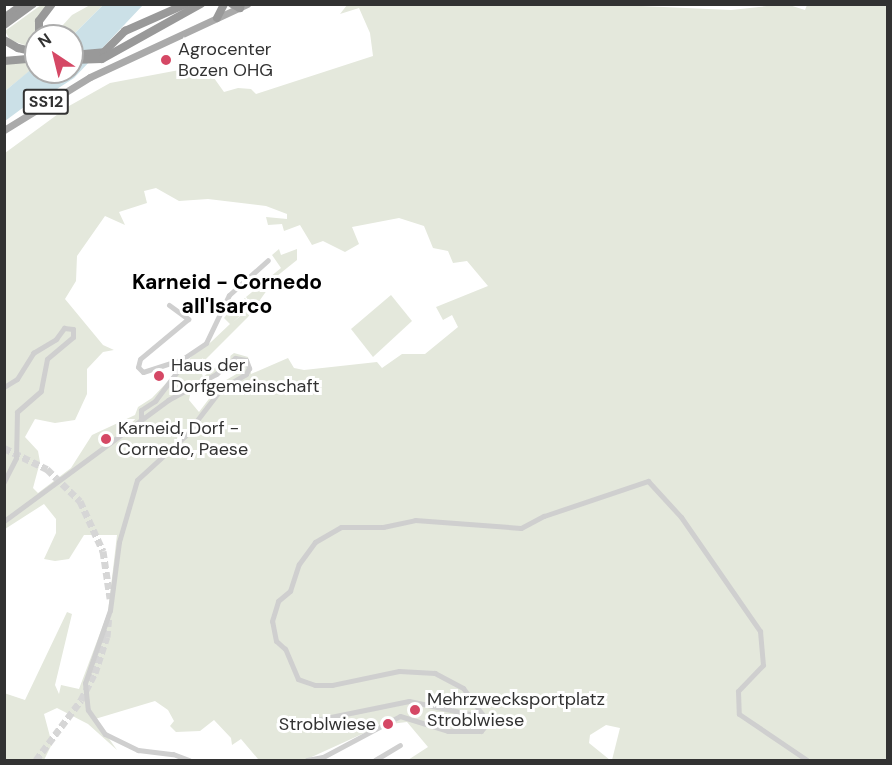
<!DOCTYPE html>
<style>
body{margin:0}
#map{position:relative;width:892px;height:765px;overflow:hidden;background:#fff;font-family:"DM Sans",sans-serif}
div>[style]{position:absolute}
[style*='--x']{left:calc(var(--x)*1px);top:calc(var(--y)*1px);width:calc(var(--w)*1px);rotate:calc(var(--a)*1deg)}
.green>*{inset:0;background:#e4e8dc}
.water>*{inset:0;background:#cbe0e7}
.major-tunnel>*{height:7px;margin-top:-3.5px;transform-origin:0;background:repeating-linear-gradient(90deg,#d6d6d6 0 7px,transparent 0 10.5px)}
.minor>*{height:5px;margin:-2.5px;padding:0 2.5px;transform-origin:2.5px;border-radius:2.5px;background:#cfcfcf}
.major>*{height:7px;margin:-3.5px;padding:0 3.5px;transform-origin:3.5px;border-radius:3.5px;background:#aaa}
.highway>*{height:8px;margin:-4px;padding:0 4px;transform-origin:4px;border-radius:4px;background:#999}
.dots>*{width:16px;height:16px;translate:-50% -50%;box-sizing:border-box;border:3px solid #fff;border-radius:50%}
span{translate:-50% -50%;white-space:nowrap;text-align:center;line-height:1.15;-webkit-text-stroke:6px #fff;paint-order:stroke}
.shield-label span{padding:2px 4px;background:#fff;border:2px solid;border-radius:4px;-webkit-text-stroke-width:0}
.shield-label{font-size:16px;color:#323232;font-weight:700}
.poi-label{font-size:18px;color:#323232}
.left{translate:0 -50%;text-align:left}
.right{translate:-100% -50%;text-align:right}
.quarter-label{font-size:21px;color:#000;font-weight:700}
.frame{position:absolute;inset:0;border:6px solid #323232;pointer-events:none}
.north{position:absolute;left:24px;top:24px;width:60px;height:60px;box-sizing:border-box;background:#fff;border:2px solid #adadad;border-radius:50%;rotate:325deg;font-size:16px;font-weight:700;line-height:24px;text-align:center;color:#323232}
.north::after{content:'';display:block;margin:auto;width:21px;height:27px;background:#d54865;clip-path:polygon(50% 0,100% 100%,50% 72%,0 100%)}
</style>
<div id="map">
<div class="green">
<div style="clip-path:polygon(evenodd,596px 4px,731px 10px,786px 4px,805px 10px,807px 5px,887px 5px,887px 760px,612px 760px,620px 728px,606px 725px,590px 735px,589px 743px,610px 760px,408px 760px,428px 747px,407px 722px,382px 725px,305px 760px,265px 760px,258px 759px,241px 739px,232px 745px,231px 738px,214px 720px,200px 731px,176px 732px,170px 726px,174px 721px,168px 710px,155px 701px,95px 719px,117px 750px,88px 724px,57px 708px,44px 714px,52px 744px,44px 760px,5px 760px,4px 693px,25px 700px,67px 612px,72px 614px,55px 685px,59px 694px,61px 685px,79px 689px,108px 612px,117px 535px,84px 535px,69px 559px,55px 561px,44px 559px,56px 533px,56px 519px,44px 504px,5px 529px,5px 153px,69px 106px,110px 83px,190px 68px,209px 71px,224px 92px,238px 88px,251px 89px,256px 94px,373px 56px,370px 33px,359px 8px,340px 14px,347px 5px,596px 4px,156px 188px,179px 201px,208px 199px,266px 206px,287px 214px,287px 219px,266px 217px,268px 225px,282px 224px,284px 231px,300px 225px,312px 245px,323px 241px,345px 252px,359px 244px,352px 227px,399px 218px,424px 226px,433px 248px,448px 251px,453px 263px,467px 261px,488px 286px,436px 307px,443px 320px,452px 315px,458px 327px,425px 354px,402px 354px,382px 368px,377px 362px,304px 370px,294px 368px,288px 358px,251px 374px,248px 357px,234px 353px,203px 377px,200px 367px,205px 360px,248px 317px,277px 276px,297px 260px,297px 249px,281px 255px,279px 249px,272px 255px,281px 268px,246px 297px,253px 306px,233px 322px,251px 306px,245px 298px,230px 310px,224px 318px,230px 324px,211px 342px,192px 356px,152px 398px,138px 407px,135px 415px,92px 435px,71px 468px,38px 493px,33px 488px,40px 462px,38px 451px,25px 437px,35px 419px,55px 423px,75px 420px,87px 394px,87px 369px,103px 352px,114px 350px,103px 345px,65px 299px,76px 281px,77px 256px,105px 216px,125px 225px,119px 212px,147px 203px,144px 191px,156px 188px,596px 4px,237px 360px,245px 369px,221px 383px,199px 412px,189px 400px,191px 390px,237px 360px)"></div>
<div style="clip-path:polygon(41px 5px,48px 5px,36px 36px,36px 49px,10px 40px,5px 31px)"></div>
<div style="clip-path:polygon(90px 5px,103px 5px,72px 36px,53px 36px,72px 15px)"></div>
<div style="clip-path:polygon(36px 60px,36px 66px,5px 91px,5px 63px)"></div>
<div style="clip-path:polygon(391px 295px,412px 321px,373px 357px,351px 329px)"></div>
</div>
<div class="water">
<div style="clip-path:polygon(103px 5px,143px 5px,74px 78px,57px 89px,43px 93px,5px 121px,5px 91px,34px 67px,36px 72px,72px 72px,72px 36px)"></div>
</div>
<div class="major-tunnel">
<div style="--x:4;--y:448;--w:48;--a:26"></div>
<div style="--x:47;--y:469;--w:46;--a:44.1"></div>
<div style="--x:80;--y:501;--w:55;--a:65.3"></div>
<div style="--x:103;--y:551;--w:48;--a:81.5"></div>
<div style="--x:36;--y:760;--w:75;--a:-53.1"></div>
<div style="--x:81;--y:700;--w:30;--a:-63"></div>
<div style="--x:95;--y:673;--w:38;--a:-72"></div>
<div style="--x:107;--y:637;--w:21;--a:-85"></div>
</div>
<div class="minor">
<div style="--x:169;--y:305;--w:24;--a:36"></div>
<div style="--x:188;--y:319;--w:62;--a:140.2"></div>
<div style="--x:140;--y:359;--w:8;--a:104"></div>
<div style="--x:138;--y:367;--w:7;--a:45"></div>
<div style="--x:143;--y:372;--w:40;--a:-18"></div>
<div style="--x:181;--y:360;--w:30;--a:-34"></div>
<div style="--x:206;--y:343;--w:53;--a:-64.4"></div>
<div style="--x:229;--y:295;--w:52;--a:-41.9"></div>
<div style="--x:4;--y:387;--w:15;--a:-32"></div>
<div style="--x:17;--y:379;--w:31;--a:-58"></div>
<div style="--x:33;--y:353;--w:27;--a:-31"></div>
<div style="--x:56;--y:339;--w:14;--a:-54"></div>
<div style="--x:64;--y:328;--w:9;--a:6"></div>
<div style="--x:73;--y:329;--w:8;--a:90"></div>
<div style="--x:73;--y:337;--w:34;--a:140"></div>
<div style="--x:47;--y:359;--w:33;--a:101"></div>
<div style="--x:41;--y:391;--w:32;--a:139"></div>
<div style="--x:17;--y:412;--w:46;--a:91.2"></div>
<div style="--x:16;--y:458;--w:27;--a:117"></div>
<div style="--x:141;--y:418;--w:8;--a:-90"></div>
<div style="--x:141;--y:410;--w:17;--a:-33"></div>
<div style="--x:155;--y:401;--w:45;--a:-53.1"></div>
<div style="--x:182;--y:365;--w:5;--a:-101"></div>
<div style="--x:4;--y:521;--w:204;--a:-36.4"></div>
<div style="--x:168;--y:400;--w:55;--a:-28.4"></div>
<div style="--x:216;--y:374;--w:25;--a:-40"></div>
<div style="--x:235;--y:358;--w:11;--a:10"></div>
<div style="--x:246;--y:360;--w:9;--a:69"></div>
<div style="--x:249;--y:368;--w:7;--a:117"></div>
<div style="--x:246;--y:374;--w:29;--a:149"></div>
<div style="--x:221;--y:389;--w:59;--a:127.5"></div>
<div style="--x:185;--y:436;--w:65;--a:137.5"></div>
<div style="--x:137;--y:480;--w:65;--a:106.2"></div>
<div style="--x:119;--y:542;--w:69;--a:97.5"></div>
<div style="--x:110;--y:610;--w:77;--a:108.9"></div>
<div style="--x:85;--y:683;--w:27;--a:84"></div>
<div style="--x:88;--y:710;--w:29;--a:55"></div>
<div style="--x:105;--y:734;--w:37;--a:26"></div>
<div style="--x:138;--y:750;--w:35;--a:7"></div>
<div style="--x:173;--y:754;--w:17;--a:21"></div>
<div style="--x:311;--y:721;--w:100;--a:-11.5"></div>
<div style="--x:409;--y:701;--w:76;--a:12.2"></div>
<div style="--x:307;--y:760;--w:16;--a:-11"></div>
<div style="--x:323;--y:757;--w:87;--a:-28"></div>
<div style="--x:400;--y:716;--w:50;--a:17.4"></div>
<div style="--x:448;--y:731;--w:33;--a:0"></div>
<div style="--x:481;--y:731;--w:6;--a:-51"></div>
<div style="--x:485;--y:726;--w:12;--a:-104"></div>
<div style="--x:482;--y:714;--w:32;--a:-126"></div>
<div style="--x:463;--y:688;--w:32;--a:-152"></div>
<div style="--x:435;--y:673;--w:36;--a:-177"></div>
<div style="--x:399;--y:671;--w:68;--a:168.2"></div>
<div style="--x:332;--y:685;--w:17;--a:180"></div>
<div style="--x:315;--y:685;--w:18;--a:-161"></div>
<div style="--x:298;--y:679;--w:33;--a:-113"></div>
<div style="--x:285;--y:649;--w:12;--a:-138"></div>
<div style="--x:276;--y:641;--w:20;--a:-101"></div>
<div style="--x:272;--y:621;--w:21;--a:-73"></div>
<div style="--x:278;--y:601;--w:16;--a:-40"></div>
<div style="--x:290;--y:591;--w:28;--a:-72"></div>
<div style="--x:299;--y:564;--w:27;--a:-54"></div>
<div style="--x:315;--y:542;--w:30;--a:-30"></div>
<div style="--x:341;--y:527;--w:42;--a:0"></div>
<div style="--x:383;--y:527;--w:33;--a:-12"></div>
<div style="--x:415;--y:520;--w:106;--a:4.3"></div>
<div style="--x:521;--y:528;--w:26;--a:-28"></div>
<div style="--x:544;--y:516;--w:110;--a:-18.6"></div>
<div style="--x:648;--y:481;--w:49;--a:47.5"></div>
<div style="--x:681;--y:517;--w:139;--a:55.3"></div>
<div style="--x:760;--y:631;--w:34;--a:85"></div>
<div style="--x:763;--y:665;--w:36;--a:134"></div>
<div style="--x:738;--y:691;--w:23;--a:88"></div>
<div style="--x:739;--y:714;--w:82;--a:34.1"></div>
<div style="--x:375;--y:760;--w:29;--a:-31"></div>
</div>
<div class="major">
<div style="--x:4;--y:130;--w:101;--a:-31.6"></div>
<div style="--x:90;--y:77;--w:173;--a:-24.9"></div>
</div>
<div class="highway">
<div style="--x:232;--y:4;--w:9;--a:27"></div>
<div style="--x:240;--y:8;--w:4;--a:-76"></div>
<div style="--x:4;--y:18;--w:24;--a:-36"></div>
<div style="--x:217;--y:18;--w:16;--a:-63"></div>
<div style="--x:4;--y:25;--w:36;--a:-36"></div>
<div style="--x:39;--y:36;--w:15;--a:-90"></div>
<div style="--x:39;--y:21;--w:21;--a:-53"></div>
<div style="--x:4;--y:40;--w:16;--a:30"></div>
<div style="--x:18;--y:48;--w:18;--a:13"></div>
<div style="--x:72;--y:55;--w:32;--a:-5"></div>
<div style="--x:104;--y:52;--w:30;--a:-45"></div>
<div style="--x:125;--y:31;--w:67;--a:-23.9"></div>
<div style="--x:72;--y:60;--w:30;--a:-2"></div>
<div style="--x:102;--y:59;--w:113;--a:-29.1"></div>
<div style="--x:4;--y:61;--w:32;--a:-5"></div>
</div>
<div class="dots">
<div style="left:166px;top:60px;background:#d54865"></div>
<div style="left:159px;top:376px;background:#d54865"></div>
<div style="left:106px;top:439px;background:#d54865"></div>
<div style="left:415px;top:710px;background:#d54865"></div>
<div style="left:388px;top:724px;background:#d54865"></div>
</div>
<div class="shield-label">
<span style="left:46px;top:102px">SS12</span>
</div>
<div class="poi-label">
<span class="left" style="left:178px;top:60px">Agrocenter<br>Bozen OHG</span>
<span class="left" style="left:171px;top:376px">Haus der<br>Dorfgemeinschaft</span>
<span class="left" style="left:118px;top:439px">Karneid, Dorf -<br>Cornedo, Paese</span>
<span class="left" style="left:427px;top:710px">Mehrzwecksportplatz<br>Stroblwiese</span>
<span class="right" style="left:376px;top:724px">Stroblwiese</span>
</div>
<div class="quarter-label">
<span style="left:227px;top:294px">Karneid - Cornedo<br>all'Isarco</span>
</div>
<div class="frame"></div>
<div class="north">N</div>
</div>
